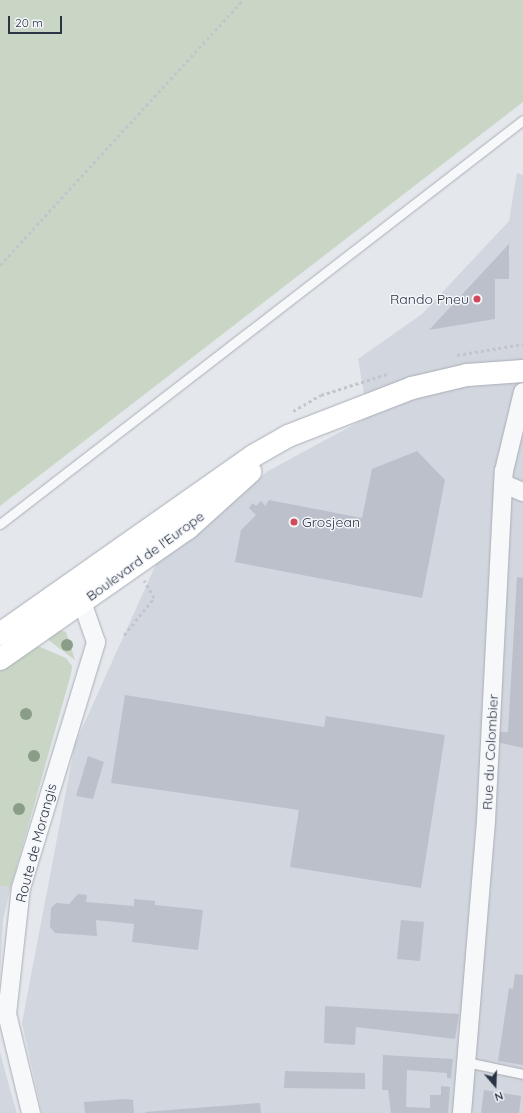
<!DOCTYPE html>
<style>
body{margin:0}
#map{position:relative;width:523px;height:1113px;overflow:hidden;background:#e4e7ec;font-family:Quicksand,sans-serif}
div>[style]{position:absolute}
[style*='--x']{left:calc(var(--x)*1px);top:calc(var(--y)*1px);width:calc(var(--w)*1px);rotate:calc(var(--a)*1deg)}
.built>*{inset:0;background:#d2d6de}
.green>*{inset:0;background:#c9d6c5}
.building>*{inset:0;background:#bbc0ca}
.path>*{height:2.5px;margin-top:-1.25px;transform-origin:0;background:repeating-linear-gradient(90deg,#c2c5cb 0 3px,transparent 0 6px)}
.roads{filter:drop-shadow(0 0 1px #a9aeb7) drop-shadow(0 0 1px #a9aeb7)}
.service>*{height:9px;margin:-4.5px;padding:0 4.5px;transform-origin:4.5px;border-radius:4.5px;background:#f7f8fa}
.minor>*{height:18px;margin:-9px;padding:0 9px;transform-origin:9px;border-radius:9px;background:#f7f8fa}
.secondary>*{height:22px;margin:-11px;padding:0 11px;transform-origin:11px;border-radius:11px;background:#fff}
.trees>*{width:12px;height:12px;margin:-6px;border-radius:50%;background:#899d89}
.dots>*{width:11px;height:11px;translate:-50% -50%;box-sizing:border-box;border:2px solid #f4f6f9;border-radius:50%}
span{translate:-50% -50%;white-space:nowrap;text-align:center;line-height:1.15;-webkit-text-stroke:3px #f4f6f9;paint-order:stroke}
.poi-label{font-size:14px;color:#2b3445}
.right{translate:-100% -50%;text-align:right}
.left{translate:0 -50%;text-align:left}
.street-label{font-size:14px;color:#2b3445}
.north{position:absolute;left:475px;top:1065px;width:40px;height:40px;-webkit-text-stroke:3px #f4f6f9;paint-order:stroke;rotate:161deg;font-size:11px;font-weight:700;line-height:16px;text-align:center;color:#2b3445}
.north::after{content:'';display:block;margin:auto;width:14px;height:18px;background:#2b3445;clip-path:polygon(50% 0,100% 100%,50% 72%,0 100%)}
.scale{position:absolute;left:8px;top:16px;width:54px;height:18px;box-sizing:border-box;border:2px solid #2b3445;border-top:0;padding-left:5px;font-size:12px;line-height:14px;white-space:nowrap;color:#2b3445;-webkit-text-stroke:3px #f4f6f9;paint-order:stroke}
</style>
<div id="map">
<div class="built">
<div style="clip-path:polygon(517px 173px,523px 175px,523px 1113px,42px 1113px,22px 1023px,75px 744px,157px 562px,268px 471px,368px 417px,358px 359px,422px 314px,509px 221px)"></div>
<div style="clip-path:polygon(0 886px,11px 887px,3px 919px,0 977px)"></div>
<div style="clip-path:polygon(0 1052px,9px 1086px,17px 1113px,0 1113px)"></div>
</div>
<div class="green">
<div style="clip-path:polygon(0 0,523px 0,523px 102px,0 506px)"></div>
<div style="clip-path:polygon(59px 630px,66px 632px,75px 660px,47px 639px)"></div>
<div style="clip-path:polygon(33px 644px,66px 658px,72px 666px,71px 674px,11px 887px,0 886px,0 666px)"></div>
</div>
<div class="building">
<div style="clip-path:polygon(509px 244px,509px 279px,495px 279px,495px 319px,429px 330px)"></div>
<div style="clip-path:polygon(417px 451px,445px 480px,422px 598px,235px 562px,241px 530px,256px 515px,249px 508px,253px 503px,256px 506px,261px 501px,265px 506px,269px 500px,362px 518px,372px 469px)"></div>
<div style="clip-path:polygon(517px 577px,523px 578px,523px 748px,497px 742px,498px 732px,508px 732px)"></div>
<div style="clip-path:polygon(125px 695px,324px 727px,326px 716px,445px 735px,421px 888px,290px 867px,299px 810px,111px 783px)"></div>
<div style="clip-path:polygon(88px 756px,104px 762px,93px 799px,76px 796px)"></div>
<div style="clip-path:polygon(78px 894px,87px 895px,86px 902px,134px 906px,134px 899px,155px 901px,155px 905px,203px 910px,198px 950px,132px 942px,134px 924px,96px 920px,97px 936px,55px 933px,50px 927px,51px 908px,56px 903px,69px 904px)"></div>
<div style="clip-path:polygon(401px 920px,424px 922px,420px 961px,397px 959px)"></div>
<div style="clip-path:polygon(515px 974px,523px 975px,523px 1065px,498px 1061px,509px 988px,513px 989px)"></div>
<div style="clip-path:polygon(325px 1006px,459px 1014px,455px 1039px,356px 1027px,355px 1045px,324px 1043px)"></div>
<div style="clip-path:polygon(383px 1055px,453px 1059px,451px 1078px,447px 1078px,447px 1073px,407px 1070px,406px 1107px,430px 1108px,430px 1095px,441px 1095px,441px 1086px,450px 1087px,448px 1113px,391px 1113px,388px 1090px,382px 1090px)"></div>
<div style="clip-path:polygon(285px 1071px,365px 1073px,365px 1089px,284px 1088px)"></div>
<div style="clip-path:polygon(484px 1090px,521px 1096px,519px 1113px,481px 1113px)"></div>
<div style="clip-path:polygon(125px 1099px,133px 1100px,134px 1113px,85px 1113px,84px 1102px)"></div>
<div style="clip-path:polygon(260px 1103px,261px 1113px,145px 1113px,145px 1112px)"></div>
</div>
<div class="path">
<div style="--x:0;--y:265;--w:360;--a:-47.5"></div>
<div style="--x:457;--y:355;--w:67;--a:-9.5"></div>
<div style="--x:293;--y:411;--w:32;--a:-30"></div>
<div style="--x:321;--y:395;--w:72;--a:-17.7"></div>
<div style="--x:124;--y:635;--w:48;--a:-51"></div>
<div style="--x:154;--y:598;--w:20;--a:-120"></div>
</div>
<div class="roads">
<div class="service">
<div style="--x:0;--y:524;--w:661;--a:-37.68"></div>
<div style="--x:466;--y:1062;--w:58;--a:11.9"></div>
</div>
<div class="minor">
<div style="--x:504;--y:484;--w:21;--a:23"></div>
<div style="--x:31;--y:1113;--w:102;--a:-103.6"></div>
<div style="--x:7;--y:1014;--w:127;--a:-83.7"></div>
<div style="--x:21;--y:888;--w:257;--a:-73"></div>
<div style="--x:96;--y:642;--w:42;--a:-109.3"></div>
<div style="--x:462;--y:1113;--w:293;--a:-85.3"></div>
<div style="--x:486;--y:821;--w:350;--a:-87.1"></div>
<div style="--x:504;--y:471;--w:81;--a:-76.5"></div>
</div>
<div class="secondary">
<div style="--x:0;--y:634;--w:309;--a:-35.1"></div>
<div style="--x:253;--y:456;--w:40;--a:-29.7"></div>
<div style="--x:288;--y:436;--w:133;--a:-21.2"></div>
<div style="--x:412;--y:388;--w:57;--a:-13.3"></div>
<div style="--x:467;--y:375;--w:56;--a:-4.1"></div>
<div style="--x:0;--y:659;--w:229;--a:-34.9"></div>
<div style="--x:188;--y:528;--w:84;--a:-42.1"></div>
</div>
</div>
<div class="trees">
<div style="left:67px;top:645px"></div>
<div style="left:26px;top:714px"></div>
<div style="left:34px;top:756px"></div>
<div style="left:19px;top:809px"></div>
</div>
<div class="dots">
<div style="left:477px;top:299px;background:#d1495b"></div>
<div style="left:294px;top:522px;background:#d1495b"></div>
</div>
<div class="poi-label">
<span class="right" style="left:469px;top:299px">Rando Pneu</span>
<span class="left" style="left:302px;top:522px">Grosjean</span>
</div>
<div class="street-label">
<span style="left:145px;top:556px;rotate:-36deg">Boulevard de l'Europe</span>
<span style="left:490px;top:752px;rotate:-87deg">Rue du Colombier</span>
<span style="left:36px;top:843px;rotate:-75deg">Route de Morangis</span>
</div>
<div class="north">N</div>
<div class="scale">20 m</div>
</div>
